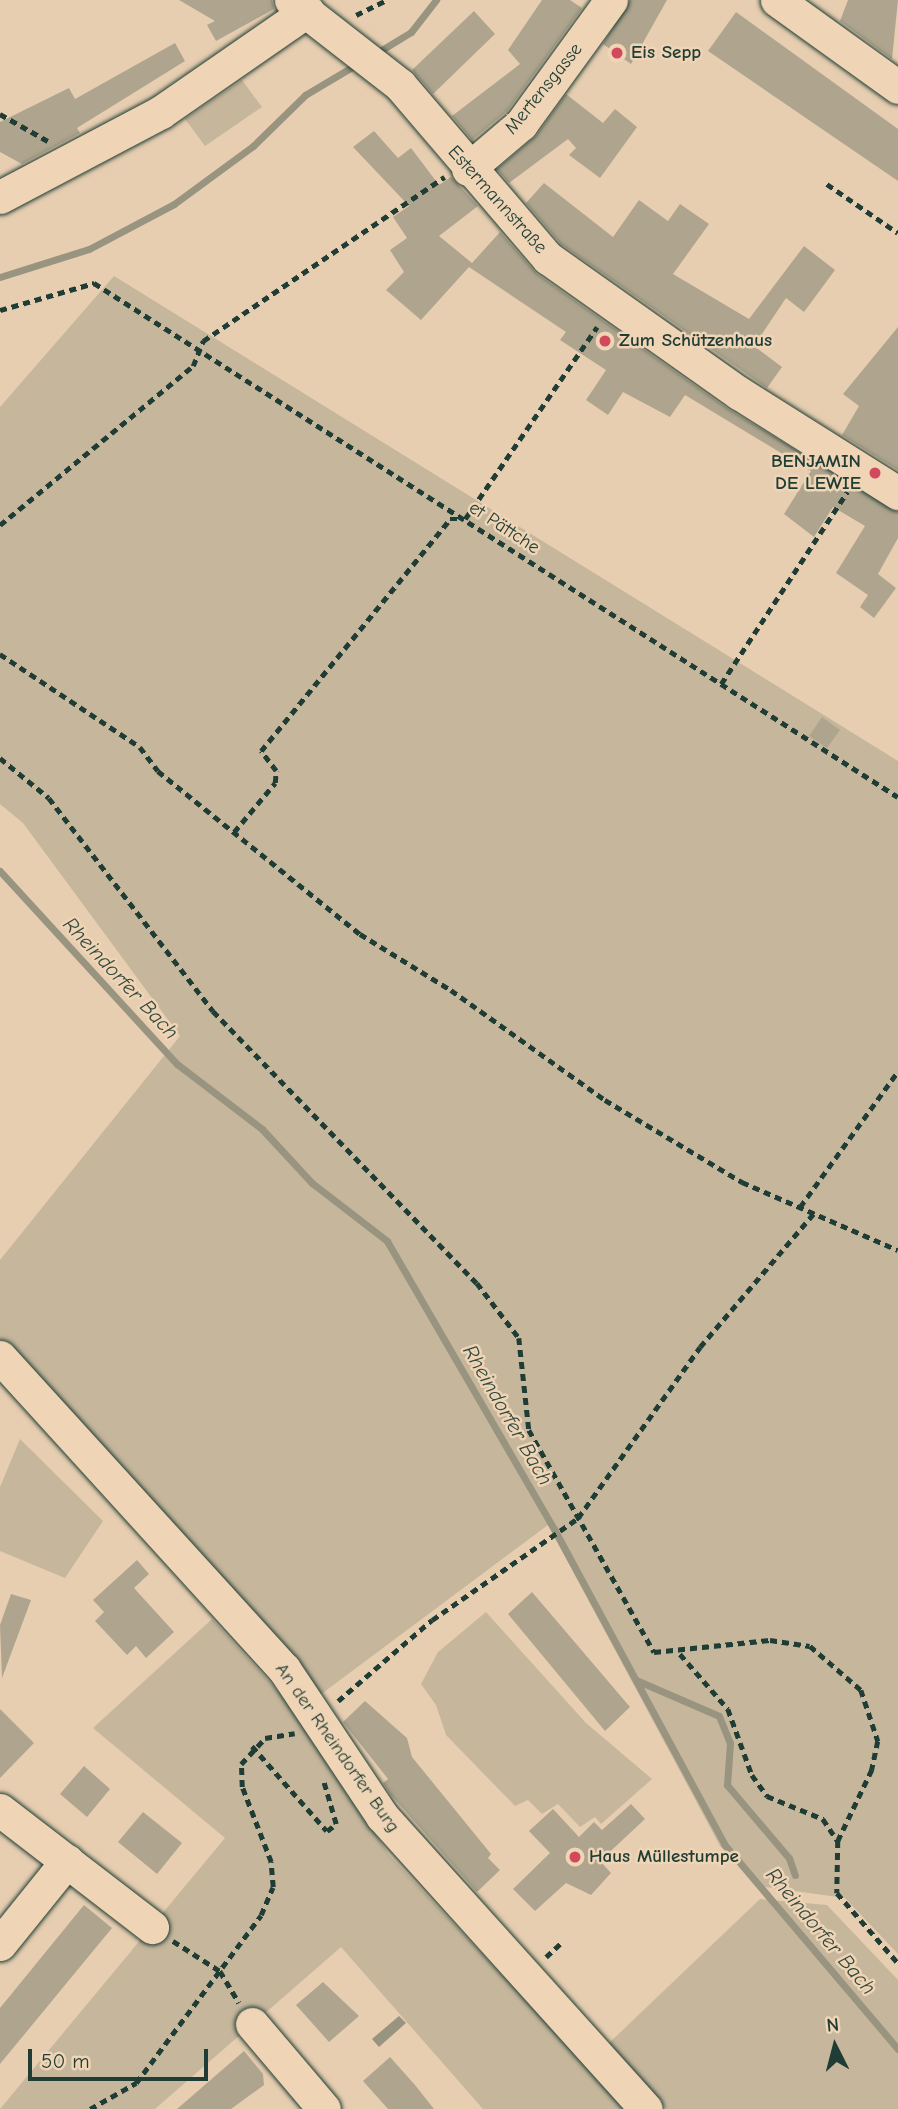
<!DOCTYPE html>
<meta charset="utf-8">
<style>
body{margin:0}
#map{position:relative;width:898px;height:2109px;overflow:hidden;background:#e7ceb1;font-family:"Comic Neue",sans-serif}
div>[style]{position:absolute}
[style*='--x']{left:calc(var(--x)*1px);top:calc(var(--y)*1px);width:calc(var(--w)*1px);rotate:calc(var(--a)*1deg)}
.green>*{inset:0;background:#c6b69c}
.water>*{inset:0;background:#98947f}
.stream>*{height:7px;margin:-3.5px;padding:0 3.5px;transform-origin:3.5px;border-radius:3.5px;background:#98947f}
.building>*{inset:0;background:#afa58e}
.path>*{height:4.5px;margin-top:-2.25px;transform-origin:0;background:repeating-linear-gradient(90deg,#1f3d34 0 7px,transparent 0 12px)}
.roads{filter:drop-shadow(0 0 2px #1f3d34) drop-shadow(0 0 2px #1f3d34)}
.minor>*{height:33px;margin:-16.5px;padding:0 16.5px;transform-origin:16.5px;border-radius:16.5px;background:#efd4b6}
.dots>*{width:19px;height:19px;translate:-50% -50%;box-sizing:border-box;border:4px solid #efd4b6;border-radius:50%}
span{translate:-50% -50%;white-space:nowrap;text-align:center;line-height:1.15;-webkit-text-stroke:5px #efd4b6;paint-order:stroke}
.poi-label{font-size:19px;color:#1f3d34;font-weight:700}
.left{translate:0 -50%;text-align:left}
.right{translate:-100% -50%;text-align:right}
.street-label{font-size:19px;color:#1f3d34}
.water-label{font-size:21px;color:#314a3f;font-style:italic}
.north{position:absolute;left:800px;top:2011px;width:70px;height:70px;-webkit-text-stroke:5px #efd4b6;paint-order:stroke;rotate:354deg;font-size:19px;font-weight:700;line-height:28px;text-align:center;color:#1f3d34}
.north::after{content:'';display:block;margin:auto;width:24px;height:32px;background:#1f3d34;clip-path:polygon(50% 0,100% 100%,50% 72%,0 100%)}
.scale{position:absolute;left:28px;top:2049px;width:180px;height:32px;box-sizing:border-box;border:4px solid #1f3d34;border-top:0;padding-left:9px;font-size:21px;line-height:24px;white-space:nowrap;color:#1f3d34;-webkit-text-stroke:5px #efd4b6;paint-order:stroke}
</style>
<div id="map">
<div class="green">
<div style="clip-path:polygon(242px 80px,262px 107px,205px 146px,185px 119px)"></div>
<div style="clip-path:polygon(114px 276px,898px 761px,898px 1954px,845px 1898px,758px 1886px,720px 1846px,548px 1525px,320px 1695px,0 1356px,0 1260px,180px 1036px,23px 823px,0 804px,0 407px)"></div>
<div style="clip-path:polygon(20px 1439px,103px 1521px,65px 1578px,0 1551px,0 1487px)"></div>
<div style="clip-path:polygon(486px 1612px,586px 1723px,652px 1779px,601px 1824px,595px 1817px,580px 1827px,558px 1804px,542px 1814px,528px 1800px,515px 1806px,446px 1735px,436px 1705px,421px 1684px,438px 1652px)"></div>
<div style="clip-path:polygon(212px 1619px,297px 1712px,389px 1855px,628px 2109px,483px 2109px,341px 1947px,155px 2109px,0 2109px,225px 1838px,93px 1728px)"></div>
<div style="clip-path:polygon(760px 1899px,827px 1905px,898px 1980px,898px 2109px,667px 2109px,607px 2045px)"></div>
</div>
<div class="water">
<div style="clip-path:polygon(399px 2016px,406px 2023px,379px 2047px,372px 2039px)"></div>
</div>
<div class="stream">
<div style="--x:375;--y:54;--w:42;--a:-31.4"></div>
<div style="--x:411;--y:32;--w:41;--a:-52"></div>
<div style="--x:0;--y:277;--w:93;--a:-17.5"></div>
<div style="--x:89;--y:249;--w:96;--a:-27.9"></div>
<div style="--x:174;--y:204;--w:98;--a:-36.3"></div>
<div style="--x:253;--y:146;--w:73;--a:-44.4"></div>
<div style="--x:305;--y:95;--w:63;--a:-30.7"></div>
<div style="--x:0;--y:871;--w:262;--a:47.5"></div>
<div style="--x:177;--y:1064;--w:107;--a:37.4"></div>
<div style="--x:262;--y:1129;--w:74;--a:47.2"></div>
<div style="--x:312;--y:1183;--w:95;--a:37.7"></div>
<div style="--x:387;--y:1241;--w:333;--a:59.9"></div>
<div style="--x:554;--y:1529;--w:358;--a:61.6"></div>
<div style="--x:724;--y:1844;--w:269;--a:49.7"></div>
<div style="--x:636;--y:1680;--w:90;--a:23.4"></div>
<div style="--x:719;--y:1716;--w:29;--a:68"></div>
<div style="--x:730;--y:1743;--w:42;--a:94.1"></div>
<div style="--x:727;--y:1785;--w:96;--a:49.7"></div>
<div style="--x:789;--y:1858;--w:18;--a:71"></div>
</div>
<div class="building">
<div style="clip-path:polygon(179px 0,272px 0,274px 9px,216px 41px,207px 25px,215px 21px)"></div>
<div style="clip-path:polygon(542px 0,570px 0,582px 8px,507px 111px,472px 140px,452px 116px,520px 64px,508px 50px)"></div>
<div style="clip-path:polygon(630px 0,667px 0,631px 64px,603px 44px)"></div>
<div style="clip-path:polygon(848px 0,898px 0,892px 59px,840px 21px)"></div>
<div style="clip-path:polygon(474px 11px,495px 34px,433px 94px,412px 70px)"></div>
<div style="clip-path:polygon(736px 12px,898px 129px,898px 181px,708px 51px)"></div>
<div style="clip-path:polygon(175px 43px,185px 61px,77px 128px,80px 133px,22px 164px,0 152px,0 122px,69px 88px,75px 99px)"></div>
<div style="clip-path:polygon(566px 94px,603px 123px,615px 109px,637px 127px,600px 178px,569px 155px,576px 148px,568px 139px,509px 183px,497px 169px,536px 136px)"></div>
<div style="clip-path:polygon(374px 131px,398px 158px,411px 148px,439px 185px,451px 177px,478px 206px,439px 236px,472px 263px,500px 232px,537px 274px,728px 409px,898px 512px,898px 538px,878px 574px,896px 588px,874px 618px,860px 607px,868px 595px,836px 573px,865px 526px,833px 507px,814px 537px,784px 514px,811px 471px,685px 395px,670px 417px,623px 392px,608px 415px,586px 400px,606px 370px,560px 340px,566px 332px,469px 267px,421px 320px,386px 290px,404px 272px,390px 250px,407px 238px,393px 217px,409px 206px,353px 147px)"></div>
<div style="clip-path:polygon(544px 183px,613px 237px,639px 200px,668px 221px,680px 204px,709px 224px,673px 274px,749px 319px,804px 246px,835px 270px,804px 312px,786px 298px,754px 346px,782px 367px,767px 388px,561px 244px,526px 203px)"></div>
<div style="clip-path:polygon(898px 327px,898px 470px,842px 435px,859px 406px,843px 394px)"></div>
<div style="clip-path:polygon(822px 717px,840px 730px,827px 748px,809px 736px)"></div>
<div style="clip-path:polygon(137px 1560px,149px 1574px,134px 1588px,174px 1632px,146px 1658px,136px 1646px,127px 1655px,95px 1621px,104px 1612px,93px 1600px)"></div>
<div style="clip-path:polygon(532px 1592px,630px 1707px,605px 1731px,508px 1614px)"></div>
<div style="clip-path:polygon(11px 1594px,31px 1600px,2px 1678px,0 1625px)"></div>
<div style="clip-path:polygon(365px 1701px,407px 1738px,412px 1757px,491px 1854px,488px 1858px,500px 1870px,477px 1892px,391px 1795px,383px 1783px,388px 1779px,343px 1722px)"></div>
<div style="clip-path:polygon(0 1709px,34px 1743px,0 1778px)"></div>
<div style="clip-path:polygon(84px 1766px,110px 1789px,87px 1817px,60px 1794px)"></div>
<div style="clip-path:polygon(631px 1804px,645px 1819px,600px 1861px,611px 1873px,591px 1895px,566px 1883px,535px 1911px,513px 1889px,550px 1853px,529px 1831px,553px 1809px,579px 1837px,594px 1822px,602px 1830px)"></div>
<div style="clip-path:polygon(143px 1812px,182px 1843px,157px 1874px,118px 1842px)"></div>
<div style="clip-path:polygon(84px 1905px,112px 1928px,0 2064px,0 2008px)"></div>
<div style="clip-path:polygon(323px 1982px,359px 2016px,329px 2042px,296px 2005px)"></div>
<div style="clip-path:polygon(244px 2051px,263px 2074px,264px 2085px,231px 2109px,177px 2109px)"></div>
<div style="clip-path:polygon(390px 2057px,415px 2085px,434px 2109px,388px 2109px,363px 2081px)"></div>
</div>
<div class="path">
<div style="--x:356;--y:15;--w:34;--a:-26"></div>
<div style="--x:0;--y:114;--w:55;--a:29.4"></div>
<div style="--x:827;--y:184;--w:86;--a:34.6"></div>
<div style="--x:0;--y:310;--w:98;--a:-16"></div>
<div style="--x:94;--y:283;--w:954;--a:32.59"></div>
<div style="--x:465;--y:519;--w:233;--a:-55.5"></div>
<div style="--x:0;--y:525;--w:250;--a:-39.5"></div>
<div style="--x:193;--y:366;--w:27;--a:-68"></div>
<div style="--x:203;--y:341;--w:292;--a:-34.2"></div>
<div style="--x:0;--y:654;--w:168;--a:33.6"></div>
<div style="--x:140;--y:747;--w:30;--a:53"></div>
<div style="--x:158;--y:771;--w:260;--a:38.9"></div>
<div style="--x:360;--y:934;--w:107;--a:31.6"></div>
<div style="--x:451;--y:990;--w:189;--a:35.5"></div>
<div style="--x:605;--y:1100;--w:160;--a:30.9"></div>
<div style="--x:742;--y:1182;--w:170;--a:23.6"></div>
<div style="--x:721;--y:684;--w:230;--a:-56.7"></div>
<div style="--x:0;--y:758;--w:63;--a:39.2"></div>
<div style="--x:49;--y:798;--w:269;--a:52.4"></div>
<div style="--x:213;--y:1011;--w:379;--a:45.9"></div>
<div style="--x:477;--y:1283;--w:69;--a:52.6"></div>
<div style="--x:519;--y:1338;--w:93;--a:83.8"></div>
<div style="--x:529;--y:1430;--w:255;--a:60.6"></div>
<div style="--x:654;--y:1652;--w:117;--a:-5.9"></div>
<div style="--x:770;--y:1640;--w:40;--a:8.5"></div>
<div style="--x:810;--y:1646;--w:67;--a:40.8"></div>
<div style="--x:861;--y:1690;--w:54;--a:71.6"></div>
<div style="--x:878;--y:1741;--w:30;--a:102"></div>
<div style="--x:872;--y:1770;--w:79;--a:115.6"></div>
<div style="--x:838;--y:1841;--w:52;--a:91.1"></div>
<div style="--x:837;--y:1893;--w:93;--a:48.9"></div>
<div style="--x:234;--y:832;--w:64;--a:-50.1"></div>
<div style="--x:275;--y:783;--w:12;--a:-85"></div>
<div style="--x:276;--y:771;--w:25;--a:-127"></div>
<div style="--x:261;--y:751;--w:299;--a:-50.8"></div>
<div style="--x:450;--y:519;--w:14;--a:0"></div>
<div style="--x:800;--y:1207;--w:168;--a:-54.2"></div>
<div style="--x:680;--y:1654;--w:73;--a:48.9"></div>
<div style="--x:728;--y:1709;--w:70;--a:70"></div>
<div style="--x:752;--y:1775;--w:26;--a:54"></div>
<div style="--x:767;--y:1796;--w:61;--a:22.3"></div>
<div style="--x:823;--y:1819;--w:27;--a:56"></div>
<div style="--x:338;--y:1701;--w:124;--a:-40.8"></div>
<div style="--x:432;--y:1620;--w:178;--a:-34.9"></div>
<div style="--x:578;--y:1518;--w:210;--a:-54.5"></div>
<div style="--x:700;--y:1347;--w:175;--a:-49.6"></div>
<div style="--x:252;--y:1746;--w:113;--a:48.6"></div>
<div style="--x:327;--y:1831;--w:11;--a:-38"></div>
<div style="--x:336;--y:1824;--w:43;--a:-106.3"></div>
<div style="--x:173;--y:1941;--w:56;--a:32.6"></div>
<div style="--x:220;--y:1971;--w:37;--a:59"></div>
<div style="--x:546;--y:1957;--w:23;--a:-43"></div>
<div style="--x:90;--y:2109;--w:53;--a:-29.5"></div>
<div style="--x:136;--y:2083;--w:209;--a:-53.3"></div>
<div style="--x:261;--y:1915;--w:30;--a:-67"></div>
<div style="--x:273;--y:1887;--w:25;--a:-95"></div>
<div style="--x:271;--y:1862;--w:80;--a:-111.1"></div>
<div style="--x:242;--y:1787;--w:23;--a:-92"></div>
<div style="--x:241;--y:1764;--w:35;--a:-47"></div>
<div style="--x:265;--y:1738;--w:30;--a:-9"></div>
</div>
<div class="roads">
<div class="minor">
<div style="--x:291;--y:0;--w:138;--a:37.9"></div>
<div style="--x:400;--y:85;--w:228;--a:49.5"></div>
<div style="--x:548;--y:258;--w:234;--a:35.3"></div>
<div style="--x:739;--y:393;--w:188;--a:32.2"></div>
<div style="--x:777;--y:0;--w:149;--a:35.7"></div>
<div style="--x:468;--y:169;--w:70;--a:-40.3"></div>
<div style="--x:521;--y:124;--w:153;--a:-54"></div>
<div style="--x:0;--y:197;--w:182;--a:-27.8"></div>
<div style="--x:161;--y:112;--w:178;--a:-34.7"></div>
<div style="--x:0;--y:1357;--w:422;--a:47.7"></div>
<div style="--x:284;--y:1669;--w:177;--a:56.3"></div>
<div style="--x:382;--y:1816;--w:394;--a:48"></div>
<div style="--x:0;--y:1810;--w:192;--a:37.6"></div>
<div style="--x:0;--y:1944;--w:107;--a:-51.1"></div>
<div style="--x:252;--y:2024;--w:111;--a:49.7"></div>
</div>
</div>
<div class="dots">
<div style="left:617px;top:53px;background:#d1495b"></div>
<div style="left:605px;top:341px;background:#d1495b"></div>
<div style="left:875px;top:473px;background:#d1495b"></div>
<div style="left:575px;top:1857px;background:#d1495b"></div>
</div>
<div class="poi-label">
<span class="left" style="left:631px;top:53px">Eis Sepp</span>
<span class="left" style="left:619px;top:341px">Zum Schützenhaus</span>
<span class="right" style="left:861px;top:473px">BENJAMIN<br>DE LEWIE</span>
<span class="left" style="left:589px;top:1857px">Haus Müllestumpe</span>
</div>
<div class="street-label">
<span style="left:544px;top:89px;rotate:-51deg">Mertensgasse</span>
<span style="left:497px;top:200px;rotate:48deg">Estermannstraße</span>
<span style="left:504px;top:528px;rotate:33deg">et Pättche</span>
<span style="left:337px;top:1748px;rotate:55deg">An der Rheindorfer Burg</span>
</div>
<div class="water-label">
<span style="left:121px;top:978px;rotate:47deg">Rheindorfer Bach</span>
<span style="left:508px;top:1415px;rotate:60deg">Rheindorfer Bach</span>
<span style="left:821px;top:1931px;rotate:50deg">Rheindorfer Bach</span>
</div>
<div class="north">N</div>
<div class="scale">50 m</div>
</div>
